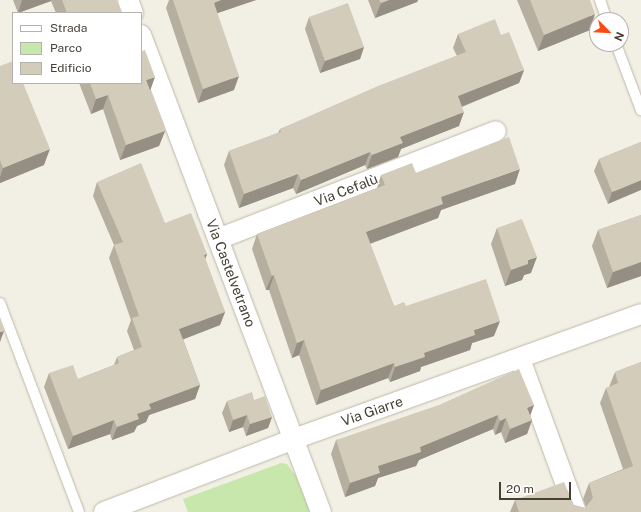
<!DOCTYPE html>
<meta charset="utf-8">
<style>
body{margin:0}
#map{position:relative;width:641px;height:512px;overflow:hidden;background:#f2efe5;font-family:"Public Sans",sans-serif}
div>[style]{position:absolute}
[style*='--x']{left:calc(var(--x)*1px);top:calc(var(--y)*1px);width:calc(var(--w)*1px);rotate:calc(var(--a)*1deg)}
.green>*{inset:0;background:#c8e7ad}
.roads{filter:drop-shadow(0 0 1px #beb8a7) drop-shadow(0 0 1px #beb8a7)}
.service>*{height:10px;margin:-5px;padding:0 5px;transform-origin:5px;border-radius:5px;background:#fff}
.minor>*{height:20px;margin:-10px;padding:0 10px;transform-origin:10px;border-radius:10px;background:#fff}
.wall>*{inset:0;background:#b6afa0}
.shaded-wall>*{inset:0;background:#948f82}
.building>*{inset:0;background:#d4ccba}
span{translate:-50% -50%;white-space:nowrap;text-align:center;line-height:1.15;-webkit-text-stroke:3px #fff;paint-order:stroke}
.street-label{font-size:14px;color:#454034}
.legend{position:absolute;left:12px;top:12px;width:130px;height:72px;box-sizing:border-box;background:#fff;border:1px solid #b5b3ae;margin:0;padding:5px 7px;list-style:none;font-size:12px;color:#454034}
.legend li{display:flex;align-items:center;gap:8px;height:20px}
.legend b{width:20px;border:1px solid #b5b3ae}
.north{position:absolute;left:589px;top:12px;width:40px;height:40px;box-sizing:border-box;background:#fff;border:1px solid #b5b3ae;border-radius:50%;rotate:114deg;font-size:11px;font-weight:700;line-height:16px;text-align:center;color:#454034}
.north::after{content:'';display:block;margin:auto;width:14px;height:18px;background:#fa4b15;clip-path:polygon(50% 0,100% 100%,50% 72%,0 100%)}
.scale{position:absolute;left:499px;top:482px;width:72px;height:18px;box-sizing:border-box;border:2px solid #454034;border-top:0;padding-left:5px;font-size:12px;line-height:14px;white-space:nowrap;color:#454034;-webkit-text-stroke:3px #fff;paint-order:stroke}
</style>
<div id="map">
<div class="green">
<div style="clip-path:polygon(281px 463px,287px 464px,296px 476px,310px 512px,188px 512px,183px 499px)"></div>
</div>
<div class="roads">
<div class="service">
<div style="--x:600;--y:0;--w:21;--a:71"></div>
<div style="--x:616;--y:44;--w:71;--a:69.3"></div>
<div style="--x:0;--y:303;--w:223;--a:69.3"></div>
</div>
<div class="minor">
<div style="--x:128;--y:0;--w:14;--a:69"></div>
<div style="--x:141;--y:35;--w:510;--a:69.33"></div>
<div style="--x:218;--y:239;--w:298;--a:-21.2"></div>
<div style="--x:520;--y:359;--w:163;--a:69.9"></div>
<div style="--x:104;--y:512;--w:204;--a:-21"></div>
<div style="--x:294;--y:439;--w:369;--a:-19.8"></div>
</div>
</div>
<div class="wall">
<div style="clip-path:polygon(13px 0,116px 0,121px 13px,56px 13px,51px 1px,18px 13px)"></div>
<div style="clip-path:polygon(169px 0,256px 0,217px 13px,234px 90px,198px 103px,166px 8px)"></div>
<div style="clip-path:polygon(368px 0,418px 0,417px 2px,375px 18px)"></div>
<div style="clip-path:polygon(517px 0,590px 0,590px 30px,538px 51px)"></div>
<div style="clip-path:polygon(309px 17px,364px 47px,360px 59px,320px 73px,305px 29px)"></div>
<div style="clip-path:polygon(458px 34px,501px 35px,524px 70px,519px 83px,462px 107px,459px 126px,401px 149px,398px 157px,367px 169px,365px 165px,296px 194px,293px 188px,239px 208px,224px 165px,229px 151px,278px 133px,280px 129px,457px 56px,453px 48px)"></div>
<div style="clip-path:polygon(0 66px,44px 165px,0 183px)"></div>
<div style="clip-path:polygon(79px 83px,141px 83px,150px 91px,165px 131px,159px 146px,120px 160px,103px 109px,91px 114px)"></div>
<div style="clip-path:polygon(641px 142px,608px 204px,594px 171px,599px 159px)"></div>
<div style="clip-path:polygon(416px 173px,515px 184px,441px 210px,438px 218px,370px 244px,394px 306px,406px 306px,494px 336px,472px 343px,470px 350px,421px 367px,420px 371px,390px 382px,388px 378px,316px 405px,299px 355px,292px 358px,269px 290px,266px 290px,252px 249px,257px 234px,377px 188px,381px 175px)"></div>
<div style="clip-path:polygon(97px 182px,165px 223px,207px 254px,205px 259px,225px 312px,220px 325px,183px 339px,200px 385px,195px 399px,149px 415px,146px 422px,137px 426px,134px 432px,112px 440px,110px 434px,68px 449px,44px 387px,49px 373px,78px 379px,114px 365px,117px 357px,134px 350px,127px 331px,131px 320px,109px 258px,114px 245px,93px 196px)"></div>
<div style="clip-path:polygon(641px 215px,641px 276px,607px 288px,592px 246px,598px 230px)"></div>
<div style="clip-path:polygon(497px 228px,531px 273px,524px 275px,522px 280px,505px 286px,491px 244px)"></div>
<div style="clip-path:polygon(641px 362px,641px 512px,510px 512px,515px 500px,574px 505px,585px 508px,586px 507px,583px 499px,589px 483px,623px 469px,600px 403px,606px 388px,609px 387px,615px 372px)"></div>
<div style="clip-path:polygon(254px 400px,272px 417px,268px 428px,246px 436px,243px 427px,229px 432px,222px 413px,227px 401px)"></div>
<div style="clip-path:polygon(534px 405px,530px 415px,532px 420px,527px 434px,505px 443px,501px 432px,495px 435px,493px 429px,419px 460px,416px 466px,378px 478px,375px 486px,345px 497px,331px 454px,336px 440px)"></div>
</div>
<div class="shaded-wall">
<div style="clip-path:polygon(22px 0,51px 0,51px 1px,18px 13px)"></div>
<div style="clip-path:polygon(221px 0,256px 0,209px 16px,214px 3px)"></div>
<div style="clip-path:polygon(389px 0,418px 0,417px 2px,375px 18px,381px 3px)"></div>
<div style="clip-path:polygon(595px 14px,590px 30px,538px 51px,544px 35px)"></div>
<div style="clip-path:polygon(364px 47px,360px 59px,320px 73px,325px 61px)"></div>
<div style="clip-path:polygon(524px 70px,519px 83px,453px 110px,458px 96px)"></div>
<div style="clip-path:polygon(239px 76px,234px 90px,198px 103px,203px 89px)"></div>
<div style="clip-path:polygon(155px 77px,150px 91px,146px 80px)"></div>
<div style="clip-path:polygon(108px 95px,103px 109px,91px 114px,96px 99px)"></div>
<div style="clip-path:polygon(464px 112px,459px 126px,401px 149px,398px 157px,367px 169px,372px 155px,400px 137px)"></div>
<div style="clip-path:polygon(165px 131px,159px 146px,120px 160px,126px 145px)"></div>
<div style="clip-path:polygon(50px 149px,44px 165px,0 183px,0 177px,3px 168px)"></div>
<div style="clip-path:polygon(370px 152px,365px 165px,296px 194px,301px 180px)"></div>
<div style="clip-path:polygon(520px 169px,515px 184px,441px 210px,438px 218px,361px 247px,366px 232px,441px 197px)"></div>
<div style="clip-path:polygon(298px 174px,293px 188px,239px 208px,244px 194px)"></div>
<div style="clip-path:polygon(641px 180px,641px 190px,608px 204px,612px 192px)"></div>
<div style="clip-path:polygon(207px 254px,202px 267px,204px 255px)"></div>
<div style="clip-path:polygon(537px 257px,531px 273px,524px 275px,522px 280px,505px 286px,511px 270px,528px 260px)"></div>
<div style="clip-path:polygon(641px 262px,641px 276px,607px 288px,613px 272px)"></div>
<div style="clip-path:polygon(274px 275px,269px 290px,266px 290px,272px 276px)"></div>
<div style="clip-path:polygon(225px 312px,220px 325px,174px 343px,179px 329px)"></div>
<div style="clip-path:polygon(500px 321px,494px 336px,472px 343px,470px 350px,421px 367px,420px 371px,390px 382px,395px 367px,424px 353px,474px 330px)"></div>
<div style="clip-path:polygon(4px 331px,0 342px,0 332px)"></div>
<div style="clip-path:polygon(304px 340px,299px 355px,292px 358px,297px 343px)"></div>
<div style="clip-path:polygon(394px 363px,388px 378px,316px 405px,321px 390px)"></div>
<div style="clip-path:polygon(200px 385px,195px 399px,149px 415px,146px 422px,137px 426px,134px 432px,112px 440px,117px 427px,137px 414px,149px 404px)"></div>
<div style="clip-path:polygon(534px 405px,529px 419px,527px 408px)"></div>
<div style="clip-path:polygon(247px 415px,243px 427px,229px 432px,233px 420px)"></div>
<div style="clip-path:polygon(498px 415px,493px 429px,419px 460px,416px 466px,378px 478px,375px 486px,345px 497px,350px 483px,378px 466px,420px 447px)"></div>
<div style="clip-path:polygon(272px 417px,268px 428px,246px 436px,250px 424px)"></div>
<div style="clip-path:polygon(506px 418px,501px 432px,495px 435px,500px 421px)"></div>
<div style="clip-path:polygon(114px 420px,110px 434px,68px 449px,73px 436px)"></div>
<div style="clip-path:polygon(532px 420px,527px 434px,505px 443px,510px 429px)"></div>
</div>
<div class="building">
<div style="clip-path:polygon(62px 0,116px 0,121px 13px,67px 13px)"></div>
<div style="clip-path:polygon(173px 0,221px 0,214px 3px,239px 76px,203px 89px)"></div>
<div style="clip-path:polygon(379px 0,389px 0,381px 3px)"></div>
<div style="clip-path:polygon(530px 0,590px 0,595px 14px,544px 35px)"></div>
<div style="clip-path:polygon(348px 3px,364px 47px,325px 61px,309px 17px)"></div>
<div style="clip-path:polygon(495px 19px,501px 35px,509px 32px,524px 70px,458px 96px,464px 112px,400px 137px,403px 143px,372px 155px,370px 152px,301px 180px,298px 174px,244px 194px,229px 151px,281px 132px,280px 129px,378px 86px,466px 52px,458px 34px)"></div>
<div style="clip-path:polygon(141px 48px,142px 51px,145px 50px,155px 77px,146px 80px,165px 131px,126px 145px,108px 95px,96px 99px,90px 83px,141px 83px)"></div>
<div style="clip-path:polygon(13px 61px,13px 83px,23px 83px,50px 149px,3px 168px,0 160px,0 66px)"></div>
<div style="clip-path:polygon(509px 137px,520px 169px,441px 197px,443px 204px,366px 232px,394px 306px,404px 302px,406px 306px,486px 279px,500px 321px,474px 330px,475px 335px,424px 353px,425px 357px,395px 367px,394px 363px,321px 390px,304px 340px,297px 343px,274px 275px,272px 276px,257px 234px,385px 185px,381px 175px,412px 163px,416px 173px)"></div>
<div style="clip-path:polygon(641px 142px,641px 180px,612px 192px,599px 159px)"></div>
<div style="clip-path:polygon(141px 163px,165px 223px,191px 213px,207px 254px,204px 255px,225px 312px,179px 329px,200px 385px,149px 404px,151px 409px,137px 414px,139px 419px,117px 427px,114px 420px,73px 436px,49px 373px,73px 365px,78px 379px,119px 363px,117px 357px,142px 347px,132px 318px,139px 316px,114px 245px,123px 242px,97px 182px)"></div>
<div style="clip-path:polygon(641px 215px,641px 262px,613px 272px,598px 230px)"></div>
<div style="clip-path:polygon(522px 219px,537px 257px,528px 260px,528px 264px,511px 270px,497px 228px)"></div>
<div style="clip-path:polygon(0 319px,4px 331px,0 332px)"></div>
<div style="clip-path:polygon(641px 362px,641px 512px,519px 512px,515px 500px,564px 482px,574px 505px,585px 508px,593px 498px,589px 483px,633px 466px,606px 388px,618px 383px,615px 372px)"></div>
<div style="clip-path:polygon(519px 369px,534px 405px,527px 408px,532px 420px,510px 429px,506px 418px,500px 421px,498px 415px,420px 447px,421px 452px,378px 466px,380px 473px,350px 483px,336px 440px,439px 405px)"></div>
<div style="clip-path:polygon(252px 392px,254px 400px,265px 396px,272px 417px,250px 424px,247px 415px,233px 420px,227px 401px)"></div>
</div>
<div class="street-label">
<span style="left:346px;top:190px;rotate:-21deg">Via Cefalù</span>
<span style="left:231px;top:273px;rotate:69deg">Via Castelvetrano</span>
<span style="left:372px;top:411px;rotate:-19deg">Via Giarre</span>
</div>
<ul class="legend">
<li><b style="height:5px;background:#fff"></b>Strada</li>
<li><b style="height:11px;background:#c8e7ad"></b>Parco</li>
<li><b style="height:11px;background:#d4ccba"></b>Edificio</li>
</ul>
<div class="north">N</div>
<div class="scale">20 m</div>
</div>
